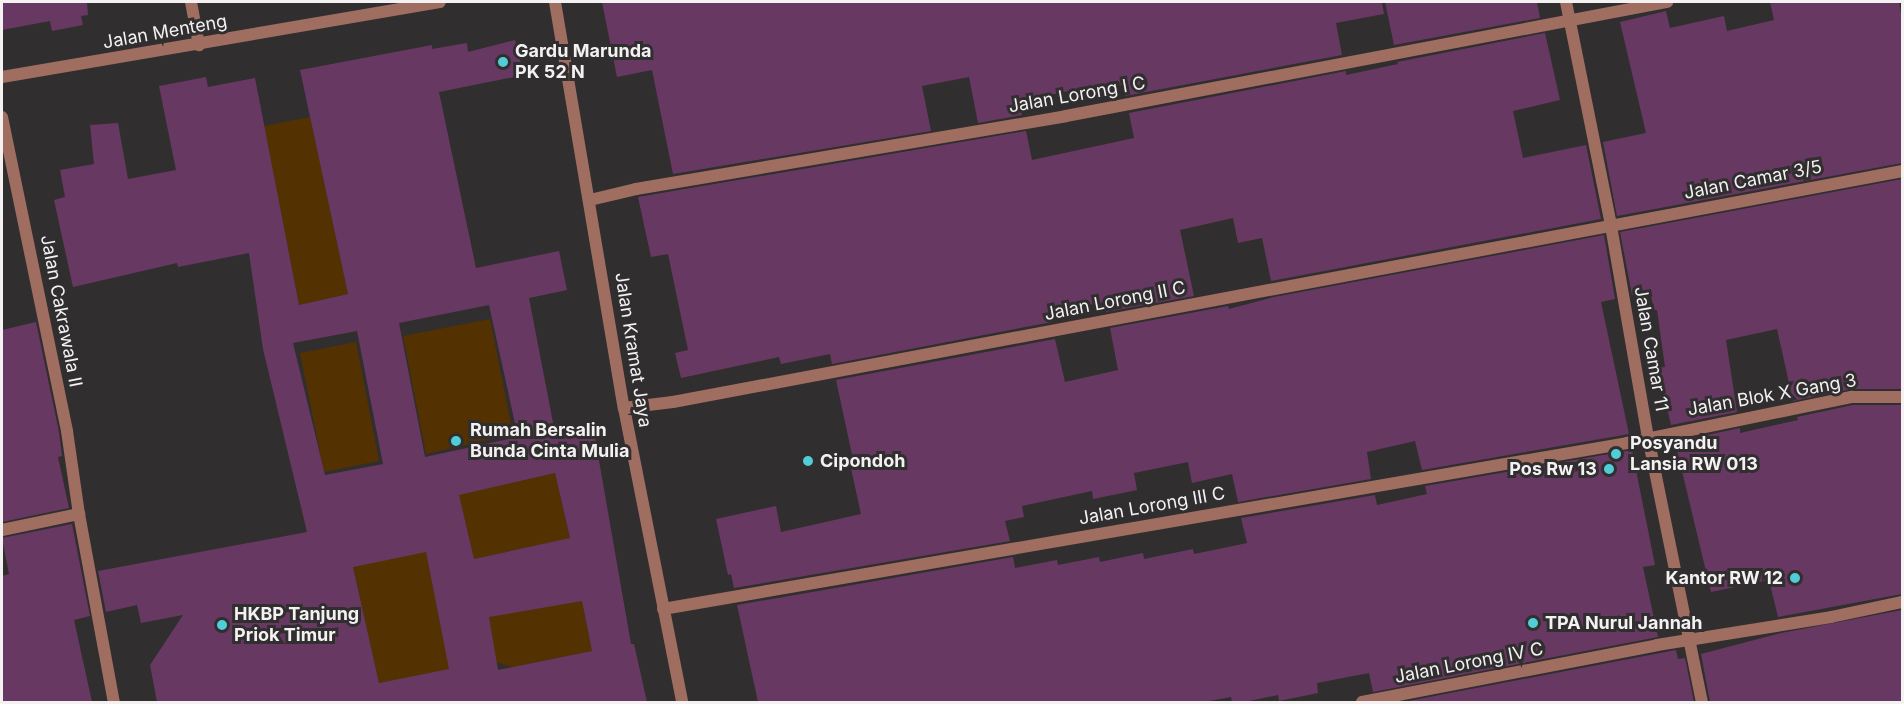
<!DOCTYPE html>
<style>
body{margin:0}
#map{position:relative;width:1904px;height:704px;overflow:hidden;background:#312e2f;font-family:Inter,sans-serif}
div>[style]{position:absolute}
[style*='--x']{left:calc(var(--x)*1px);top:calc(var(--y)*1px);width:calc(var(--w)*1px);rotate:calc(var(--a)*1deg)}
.green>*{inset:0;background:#543100}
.building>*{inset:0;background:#673962}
.minor>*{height:12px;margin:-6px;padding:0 6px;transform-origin:6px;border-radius:6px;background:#9f6e61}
.tertiary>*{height:12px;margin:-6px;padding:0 6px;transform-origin:6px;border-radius:6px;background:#9f6e61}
.dots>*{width:16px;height:16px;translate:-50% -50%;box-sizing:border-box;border:3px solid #312e2f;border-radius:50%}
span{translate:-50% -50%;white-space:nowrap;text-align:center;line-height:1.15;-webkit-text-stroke:6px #312e2f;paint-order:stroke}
.street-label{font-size:18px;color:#f3f1f1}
.poi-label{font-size:18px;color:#f3f1f1;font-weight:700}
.left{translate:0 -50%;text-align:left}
.right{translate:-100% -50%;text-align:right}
.frame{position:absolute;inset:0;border:3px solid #f3f1f1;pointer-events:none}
</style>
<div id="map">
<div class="green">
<div style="clip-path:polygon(310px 117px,348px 294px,299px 305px,264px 126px)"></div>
<div style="clip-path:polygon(490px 319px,513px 434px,426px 454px,403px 336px)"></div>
<div style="clip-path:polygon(356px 342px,379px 461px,324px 472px,300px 353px)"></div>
<div style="clip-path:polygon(555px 473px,574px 558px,548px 543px,474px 559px,462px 509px,435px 515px,433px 500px)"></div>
<div style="clip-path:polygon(343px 521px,426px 552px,446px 652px,493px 643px,489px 617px,578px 581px,592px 651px,512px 667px,492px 661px,379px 683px)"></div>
</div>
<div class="building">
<div style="clip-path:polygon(2px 2px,87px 2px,88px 15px,81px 16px,83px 25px,52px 31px,50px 21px,2px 30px)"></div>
<div style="clip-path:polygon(602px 2px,1382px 2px,1384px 14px,1336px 23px,1342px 55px,1125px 96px,1123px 85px,1120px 85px,1119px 81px,1019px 101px,1022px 115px,978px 123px,969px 77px,922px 86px,931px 131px,673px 174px,652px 70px,617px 77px)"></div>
<div style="clip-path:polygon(1385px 2px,1537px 2px,1540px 18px,1394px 45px)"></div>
<div style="clip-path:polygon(1770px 2px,1899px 2px,1902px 18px,1902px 163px,1617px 216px,1603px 142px,1646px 133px,1620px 22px,1666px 11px,1670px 28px,1724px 16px,1727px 31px,1774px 20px)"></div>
<div style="clip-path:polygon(1545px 33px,1560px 100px,1513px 111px,1523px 158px,1586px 145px,1601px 219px,1271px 281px,1262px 238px,1238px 243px,1233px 218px,1180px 230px,1194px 296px,1106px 312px,1104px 302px,1050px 313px,1052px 322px,832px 364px,830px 354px,781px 364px,779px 357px,681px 378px,675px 353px,688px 350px,668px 254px,651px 257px,638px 197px,1026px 131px,1032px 160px,1134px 138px,1129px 113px,1346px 71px,1346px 75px,1398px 64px,1397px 62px)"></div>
<div style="clip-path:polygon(evenodd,515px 40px,524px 75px,439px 92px,476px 268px,559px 251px,567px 290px,529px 298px,555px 433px,593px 426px,631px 644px,634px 644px,647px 702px,157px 702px,150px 665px,183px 615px,141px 623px,137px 605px,106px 612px,98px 571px,307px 532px,263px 349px,249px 253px,178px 267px,177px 263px,73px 287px,54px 200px,65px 197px,60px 170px,94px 164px,90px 125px,118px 123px,128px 179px,176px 170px,159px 86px,206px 77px,208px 87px,255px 78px,299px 305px,348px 294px,300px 70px,432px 45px,432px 49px,467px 43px,468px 52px,515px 40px,489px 305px,518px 437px,425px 457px,399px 323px,489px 305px,515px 40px,357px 331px,383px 464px,325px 475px,293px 343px,357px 331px,515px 40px,555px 473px,570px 538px,474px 559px,459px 495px,555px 473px,515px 40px,426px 552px,449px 669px,379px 683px,353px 567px,426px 552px,515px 40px,582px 601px,592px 651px,498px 670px,489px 617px,582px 601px)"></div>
<div style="clip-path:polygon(1902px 179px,1902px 389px,1852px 389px,1793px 401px,1777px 329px,1726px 340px,1737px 412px,1671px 425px,1658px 368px,1665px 367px,1657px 310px,1654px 310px,1650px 291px,1632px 295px,1620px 232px)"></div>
<div style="clip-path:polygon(1604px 235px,1615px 299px,1601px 302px,1629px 434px,1422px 470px,1415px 441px,1367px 452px,1371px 479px,1238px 502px,1232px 474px,1192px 483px,1188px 462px,1134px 473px,1137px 490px,1093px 499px,1092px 491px,1022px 506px,1024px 517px,1005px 521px,1010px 541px,734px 588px,731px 574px,728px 575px,716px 519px,776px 506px,781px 532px,861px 514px,850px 464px,854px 464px,836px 380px,1055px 339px,1065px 382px,1118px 370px,1110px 328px,1228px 306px,1229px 309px,1274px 297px)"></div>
<div style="clip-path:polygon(36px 322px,59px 432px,62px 456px,58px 457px,69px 508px,2px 522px,2px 330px)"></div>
<div style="clip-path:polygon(1853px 405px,1902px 405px,1902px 594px,1778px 617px,1769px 580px,1711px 592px,1675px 442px,1740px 428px,1740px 433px,1798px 420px,1797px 417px)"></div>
<div style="clip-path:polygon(1632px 450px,1655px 565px,1643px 567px,1658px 637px,1373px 692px,1369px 673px,1317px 683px,1318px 693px,1279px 701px,1278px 695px,1244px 702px,1232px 702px,1231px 697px,1203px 702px,758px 702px,737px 605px,1013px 557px,1015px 568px,1057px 560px,1058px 565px,1099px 557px,1100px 562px,1143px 553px,1144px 559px,1193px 549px,1194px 554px,1247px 543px,1241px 518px,1375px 495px,1377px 505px,1427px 494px,1425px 486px)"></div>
<div style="clip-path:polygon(72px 524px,90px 616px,74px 620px,92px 702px,2px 702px,2px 576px,9px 574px,2px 538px)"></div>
<div style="clip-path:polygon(1902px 610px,1902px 702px,1710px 702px,1701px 654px,1781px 633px)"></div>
<div style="clip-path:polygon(1676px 650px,1678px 659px,1685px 658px,1694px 702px,1403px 702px)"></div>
</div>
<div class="minor">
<div style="--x:191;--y:2;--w:44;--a:79.5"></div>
<div style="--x:1566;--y:2;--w:228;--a:78.6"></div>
<div style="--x:1611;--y:226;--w:214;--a:80.1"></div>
<div style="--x:1648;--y:437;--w:270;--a:78.5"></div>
<div style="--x:2;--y:117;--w:321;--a:78.3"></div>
<div style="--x:67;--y:431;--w:84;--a:81.8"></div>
<div style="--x:79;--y:514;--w:191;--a:79.5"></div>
<div style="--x:590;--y:200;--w:47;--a:-13.4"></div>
<div style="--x:636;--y:189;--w:436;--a:-9.6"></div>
<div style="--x:1066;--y:116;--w:612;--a:-10.74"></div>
<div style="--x:624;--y:408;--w:49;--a:-7"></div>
<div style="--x:673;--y:402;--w:1251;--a:-10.64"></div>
<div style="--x:2;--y:530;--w:79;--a:-11.7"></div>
<div style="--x:663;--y:609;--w:978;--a:-9.77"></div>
<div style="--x:1627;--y:443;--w:230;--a:-11.6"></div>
<div style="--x:1852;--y:397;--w:50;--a:0"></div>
<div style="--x:1362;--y:702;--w:300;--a:-10.9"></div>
<div style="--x:1657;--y:645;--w:176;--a:-9.1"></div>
<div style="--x:1831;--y:617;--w:73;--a:-11.9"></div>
</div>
<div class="tertiary">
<div style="--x:555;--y:2;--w:412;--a:80.4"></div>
<div style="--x:624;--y:408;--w:300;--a:78.8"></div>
<div style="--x:2;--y:77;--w:444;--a:-9.7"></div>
</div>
<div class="dots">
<div style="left:503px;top:62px;background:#52ccd6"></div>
<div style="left:456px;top:441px;background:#52ccd6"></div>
<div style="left:1616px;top:454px;background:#52ccd6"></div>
<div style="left:808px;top:461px;background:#52ccd6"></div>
<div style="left:1609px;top:469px;background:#52ccd6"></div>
<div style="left:1795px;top:578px;background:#52ccd6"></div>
<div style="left:1533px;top:623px;background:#52ccd6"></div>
<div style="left:222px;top:625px;background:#52ccd6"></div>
</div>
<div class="street-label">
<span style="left:165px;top:32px;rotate:-10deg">Jalan Menteng</span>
<span style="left:1077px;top:95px;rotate:-10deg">Jalan Lorong I C</span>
<span style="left:1753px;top:180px;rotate:-11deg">Jalan Camar 3/5</span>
<span style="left:1115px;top:301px;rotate:-11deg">Jalan Lorong II C</span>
<span style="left:61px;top:311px;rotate:79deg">Jalan Cakrawala II</span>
<span style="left:1651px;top:349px;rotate:80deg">Jalan Camar 11</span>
<span style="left:633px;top:350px;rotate:81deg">Jalan Kramat Jaya</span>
<span style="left:1772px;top:395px;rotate:-10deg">Jalan Blok X Gang 3</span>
<span style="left:1152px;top:506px;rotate:-10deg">Jalan Lorong III C</span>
<span style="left:1469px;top:663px;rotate:-11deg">Jalan Lorong IV C</span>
</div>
<div class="poi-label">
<span class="left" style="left:515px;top:62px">Gardu Marunda<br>PK 52 N</span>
<span class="left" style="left:470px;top:441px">Rumah Bersalin<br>Bunda Cinta Mulia</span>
<span class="left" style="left:1630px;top:454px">Posyandu<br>Lansia RW 013</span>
<span class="left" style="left:820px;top:461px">Cipondoh</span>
<span class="right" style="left:1597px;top:469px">Pos Rw 13</span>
<span class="right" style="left:1783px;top:578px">Kantor RW 12</span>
<span class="left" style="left:234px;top:625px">HKBP Tanjung<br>Priok Timur</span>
<span class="left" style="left:1545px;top:623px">TPA Nurul Jannah</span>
</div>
<div class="frame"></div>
</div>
